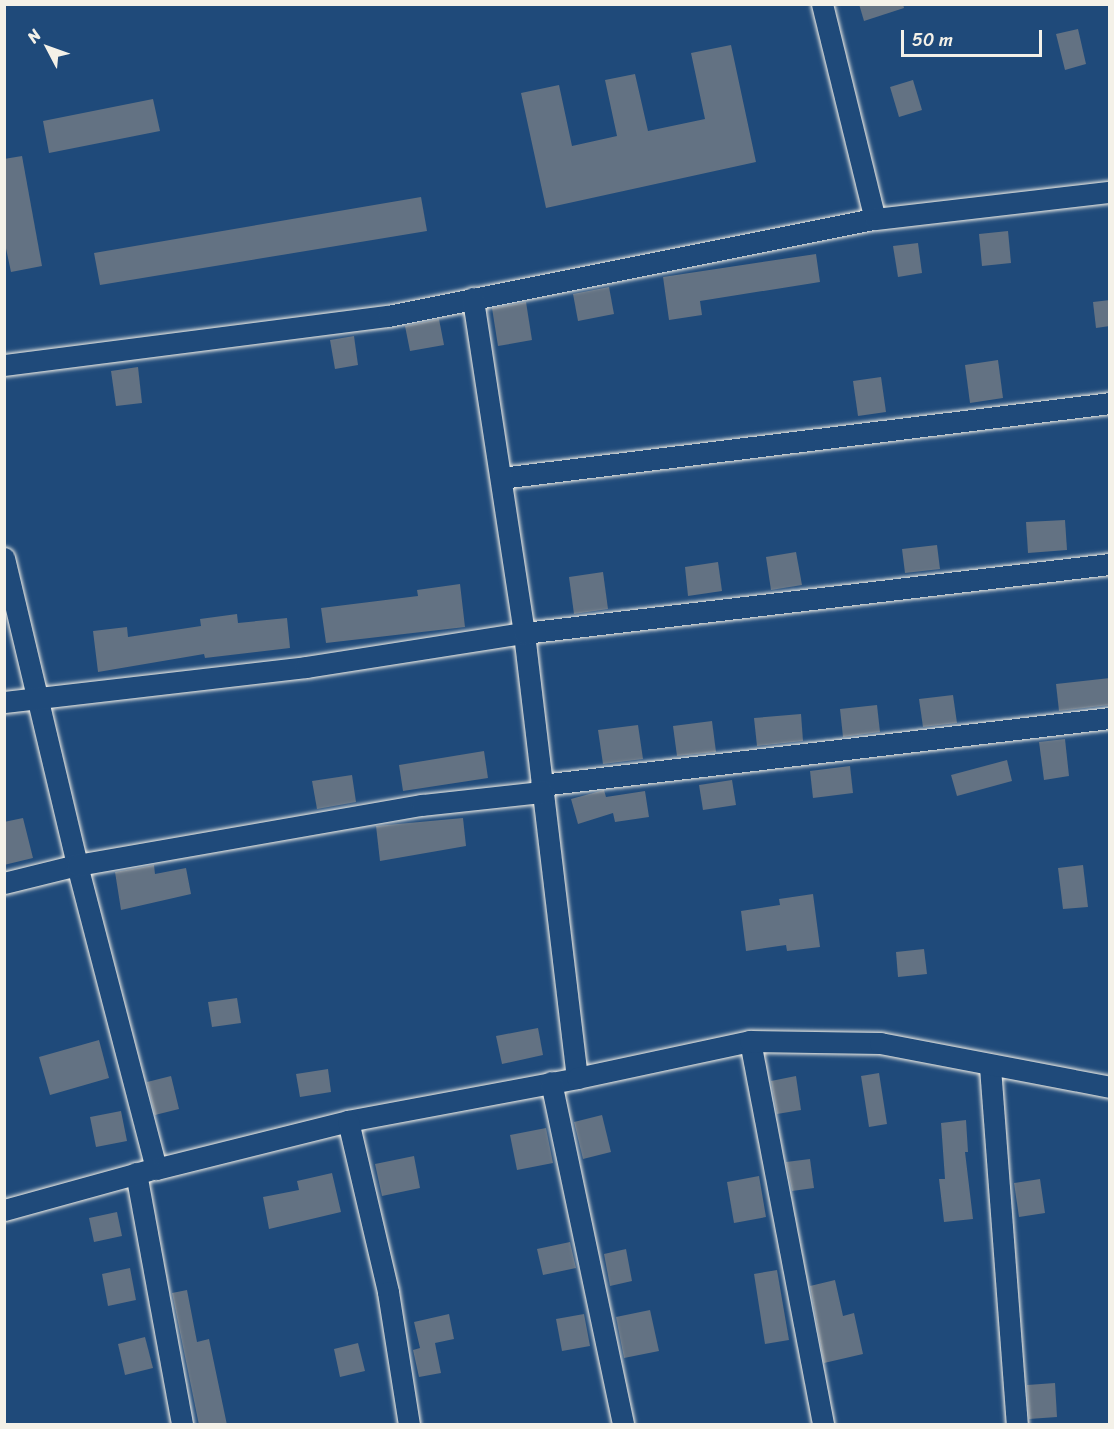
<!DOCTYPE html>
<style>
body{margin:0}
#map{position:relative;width:1114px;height:1429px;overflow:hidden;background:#1f4a7a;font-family:Sriracha,sans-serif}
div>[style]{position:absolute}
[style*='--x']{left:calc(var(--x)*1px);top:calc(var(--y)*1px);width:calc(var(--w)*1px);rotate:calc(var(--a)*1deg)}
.building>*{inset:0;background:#637283}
.roads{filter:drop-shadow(0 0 2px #f4f1e8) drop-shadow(0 0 2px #f4f1e8)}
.minor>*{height:21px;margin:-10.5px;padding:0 10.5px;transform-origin:10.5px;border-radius:10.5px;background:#1f4a7a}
span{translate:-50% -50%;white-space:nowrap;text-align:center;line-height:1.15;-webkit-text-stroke:6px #1f4a7a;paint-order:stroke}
.frame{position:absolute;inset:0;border:6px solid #f4f1e8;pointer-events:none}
.north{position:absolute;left:18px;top:18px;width:60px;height:60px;-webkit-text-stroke:4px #1f4a7a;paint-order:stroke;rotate:311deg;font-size:16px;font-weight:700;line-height:24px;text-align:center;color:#f4f1e8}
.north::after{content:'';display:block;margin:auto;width:21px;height:27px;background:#f4f1e8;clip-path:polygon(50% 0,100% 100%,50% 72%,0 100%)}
.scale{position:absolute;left:901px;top:30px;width:141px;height:27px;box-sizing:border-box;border:3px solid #f4f1e8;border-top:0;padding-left:8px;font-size:18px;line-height:21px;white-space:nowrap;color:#f4f1e8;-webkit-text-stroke:4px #1f4a7a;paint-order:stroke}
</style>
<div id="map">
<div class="building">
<div style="clip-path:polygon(859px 4px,903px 4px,904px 8px,864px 21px)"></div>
<div style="clip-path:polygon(1078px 29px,1086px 64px,1065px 70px,1056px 34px)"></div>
<div style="clip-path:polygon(731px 45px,756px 162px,546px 208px,521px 93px,559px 85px,572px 146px,617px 136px,605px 80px,635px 74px,648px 131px,705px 119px,691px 53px)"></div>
<div style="clip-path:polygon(913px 80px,922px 110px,899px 117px,890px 87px)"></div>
<div style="clip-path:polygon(153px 99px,160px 131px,49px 153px,43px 121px)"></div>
<div style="clip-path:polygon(22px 156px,42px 266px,11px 272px,4px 239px,4px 159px)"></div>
<div style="clip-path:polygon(421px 197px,427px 231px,100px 285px,94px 253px)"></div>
<div style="clip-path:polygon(1008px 231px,1011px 263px,982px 266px,979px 234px)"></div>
<div style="clip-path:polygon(918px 243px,922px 273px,898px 277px,893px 246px)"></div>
<div style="clip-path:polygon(816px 254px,820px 282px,700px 301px,702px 315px,669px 320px,663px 277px)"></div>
<div style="clip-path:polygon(609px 287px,614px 314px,578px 321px,573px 294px)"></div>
<div style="clip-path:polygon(1110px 300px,1110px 326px,1096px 328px,1093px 302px)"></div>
<div style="clip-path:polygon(526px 302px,532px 340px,498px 346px,492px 308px)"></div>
<div style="clip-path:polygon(439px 319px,444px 345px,410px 351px,405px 326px)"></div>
<div style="clip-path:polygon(354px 336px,358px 365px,335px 369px,330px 340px)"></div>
<div style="clip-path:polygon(998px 360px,1003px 398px,970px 403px,965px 365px)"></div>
<div style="clip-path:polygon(138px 367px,142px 403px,116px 406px,111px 371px)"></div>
<div style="clip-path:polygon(881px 377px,886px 412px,858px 416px,853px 381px)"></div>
<div style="clip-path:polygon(1065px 520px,1067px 550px,1028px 553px,1026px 522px)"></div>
<div style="clip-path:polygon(937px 545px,940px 569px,905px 573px,902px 549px)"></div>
<div style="clip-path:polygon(796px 552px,802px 585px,771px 590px,766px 557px)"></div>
<div style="clip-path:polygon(718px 562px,722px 591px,688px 596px,685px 567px)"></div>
<div style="clip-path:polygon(603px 572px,608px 609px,574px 614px,569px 577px)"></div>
<div style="clip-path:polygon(460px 584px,465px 627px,326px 643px,321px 608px,418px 596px,417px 590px)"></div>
<div style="clip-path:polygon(237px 614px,238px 623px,287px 618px,290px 648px,205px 658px,204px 654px,98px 672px,93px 631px,127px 627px,128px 637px,201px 626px,200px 619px)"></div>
<div style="clip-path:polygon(1110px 678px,1110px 705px,1059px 711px,1056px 684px)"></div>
<div style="clip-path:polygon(953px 695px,957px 723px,923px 727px,919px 699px)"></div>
<div style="clip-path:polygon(877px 705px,880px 732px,843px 737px,840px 709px)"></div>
<div style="clip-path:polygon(801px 714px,803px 741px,757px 746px,754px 718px)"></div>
<div style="clip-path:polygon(712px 721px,716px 752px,677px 756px,673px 726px)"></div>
<div style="clip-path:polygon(638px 725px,643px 759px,603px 764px,598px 730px)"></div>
<div style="clip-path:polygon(1065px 739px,1069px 776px,1044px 780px,1039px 742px)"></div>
<div style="clip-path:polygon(484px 751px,488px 778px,403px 791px,399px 765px)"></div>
<div style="clip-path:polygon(1007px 760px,1012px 781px,957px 796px,951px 775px)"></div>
<div style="clip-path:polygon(850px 766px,853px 793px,813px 798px,810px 771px)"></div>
<div style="clip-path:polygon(352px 775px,356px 802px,317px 809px,312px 781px)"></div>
<div style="clip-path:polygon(732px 780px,736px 805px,703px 810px,699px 785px)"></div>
<div style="clip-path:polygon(604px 790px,606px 797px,645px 791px,649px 817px,615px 822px,613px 813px,578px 824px,571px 799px)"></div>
<div style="clip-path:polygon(23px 818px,33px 858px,4px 865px,4px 822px)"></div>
<div style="clip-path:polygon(463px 818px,466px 846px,380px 861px,376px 826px)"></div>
<div style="clip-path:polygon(154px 865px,155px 874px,186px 868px,191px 894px,121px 910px,115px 872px)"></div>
<div style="clip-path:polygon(1083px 865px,1088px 907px,1063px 909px,1058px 868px)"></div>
<div style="clip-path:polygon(813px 894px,820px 947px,787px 951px,786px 945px,746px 951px,741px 911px,780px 905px,779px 899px)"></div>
<div style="clip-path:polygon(924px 949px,927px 974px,898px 977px,896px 952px)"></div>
<div style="clip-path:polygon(237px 998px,241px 1023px,212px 1027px,208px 1002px)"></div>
<div style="clip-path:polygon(538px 1028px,543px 1055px,502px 1064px,496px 1036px)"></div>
<div style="clip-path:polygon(99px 1040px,109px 1078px,50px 1095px,39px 1057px)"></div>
<div style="clip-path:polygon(328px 1069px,331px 1092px,300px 1097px,296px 1074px)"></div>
<div style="clip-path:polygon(879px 1073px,887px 1124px,869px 1127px,861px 1076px)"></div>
<div style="clip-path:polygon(171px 1076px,179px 1109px,155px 1115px,147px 1082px)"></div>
<div style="clip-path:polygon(796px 1076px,801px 1110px,777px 1114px,771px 1081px)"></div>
<div style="clip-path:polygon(121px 1111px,127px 1141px,96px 1147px,90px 1117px)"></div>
<div style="clip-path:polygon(602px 1115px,611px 1152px,583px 1159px,574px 1122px)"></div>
<div style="clip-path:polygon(966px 1120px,968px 1152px,965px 1152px,973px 1219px,944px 1222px,939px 1179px,945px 1179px,941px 1123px)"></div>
<div style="clip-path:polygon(546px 1128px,553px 1163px,517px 1170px,510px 1135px)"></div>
<div style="clip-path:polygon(414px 1156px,420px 1188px,382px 1196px,375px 1164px)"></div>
<div style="clip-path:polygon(810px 1159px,814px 1188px,792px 1191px,786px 1162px)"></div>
<div style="clip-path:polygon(332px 1173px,341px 1212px,269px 1229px,263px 1197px,299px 1190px,297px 1181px)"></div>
<div style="clip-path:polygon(759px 1176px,766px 1217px,734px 1223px,727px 1182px)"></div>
<div style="clip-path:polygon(1040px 1179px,1045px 1213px,1019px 1217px,1014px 1183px)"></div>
<div style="clip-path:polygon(117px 1212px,122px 1236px,94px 1242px,89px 1218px)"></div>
<div style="clip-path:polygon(570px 1242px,576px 1268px,543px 1275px,537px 1249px)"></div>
<div style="clip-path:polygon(626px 1249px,632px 1281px,610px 1286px,604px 1254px)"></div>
<div style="clip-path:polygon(130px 1268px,136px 1300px,108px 1306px,102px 1274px)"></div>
<div style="clip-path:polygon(777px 1270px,789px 1340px,765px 1344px,754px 1274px)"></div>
<div style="clip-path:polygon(835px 1280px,843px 1316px,854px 1313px,863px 1354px,824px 1363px,810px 1286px)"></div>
<div style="clip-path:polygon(187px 1290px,197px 1342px,209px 1339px,227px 1425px,199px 1425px,172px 1293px)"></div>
<div style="clip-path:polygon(650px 1310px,659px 1351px,624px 1358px,616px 1317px)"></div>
<div style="clip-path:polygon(449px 1314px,454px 1339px,435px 1343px,441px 1373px,419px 1377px,413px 1350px,420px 1348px,414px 1322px)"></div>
<div style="clip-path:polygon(584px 1314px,590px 1346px,562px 1351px,556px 1319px)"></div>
<div style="clip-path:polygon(145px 1337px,153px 1368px,125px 1375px,118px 1344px)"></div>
<div style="clip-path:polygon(358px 1343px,365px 1371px,340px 1377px,334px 1349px)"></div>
<div style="clip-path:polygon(1055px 1383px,1057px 1417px,1029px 1419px,1027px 1385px)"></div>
</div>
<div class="roads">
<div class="minor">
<div style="--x:822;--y:4;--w:221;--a:76.2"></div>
<div style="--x:4;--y:365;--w:387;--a:-7.3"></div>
<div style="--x:388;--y:316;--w:497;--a:-11.3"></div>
<div style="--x:875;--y:219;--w:237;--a:-6.6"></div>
<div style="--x:501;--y:478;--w:614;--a:-7.02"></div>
<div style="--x:4;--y:558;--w:316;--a:76.6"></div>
<div style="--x:77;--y:865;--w:314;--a:75.4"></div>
<div style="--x:156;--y:1169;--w:198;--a:-14"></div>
<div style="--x:348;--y:1121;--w:233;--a:-10.6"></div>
<div style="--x:577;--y:1078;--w:448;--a:-96.8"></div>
<div style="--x:524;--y:633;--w:339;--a:-98.7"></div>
<div style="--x:4;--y:702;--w:304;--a:-6.6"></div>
<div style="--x:306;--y:667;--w:221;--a:-8.9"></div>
<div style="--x:524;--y:633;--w:590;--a:-6.72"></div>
<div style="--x:541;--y:785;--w:573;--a:-6.72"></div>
<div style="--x:4;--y:883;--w:75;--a:-13.9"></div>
<div style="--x:77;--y:865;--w:350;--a:-9.9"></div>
<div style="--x:422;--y:805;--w:121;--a:-6.2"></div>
<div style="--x:750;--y:1041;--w:390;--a:79.2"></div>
<div style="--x:990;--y:1067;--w:358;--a:85.7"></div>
<div style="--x:577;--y:1078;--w:177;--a:-12.1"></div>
<div style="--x:750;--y:1041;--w:130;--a:0.9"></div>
<div style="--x:880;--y:1043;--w:234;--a:10.8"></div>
<div style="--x:551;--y:1082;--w:349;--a:78.1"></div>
<div style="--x:348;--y:1121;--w:176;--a:76.8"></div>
<div style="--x:388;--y:1292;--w:134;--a:81"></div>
<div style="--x:136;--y:1173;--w:255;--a:79.6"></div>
<div style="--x:4;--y:1210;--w:150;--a:-15.4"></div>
</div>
</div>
<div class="frame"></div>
<div class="north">N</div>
<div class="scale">50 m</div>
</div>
